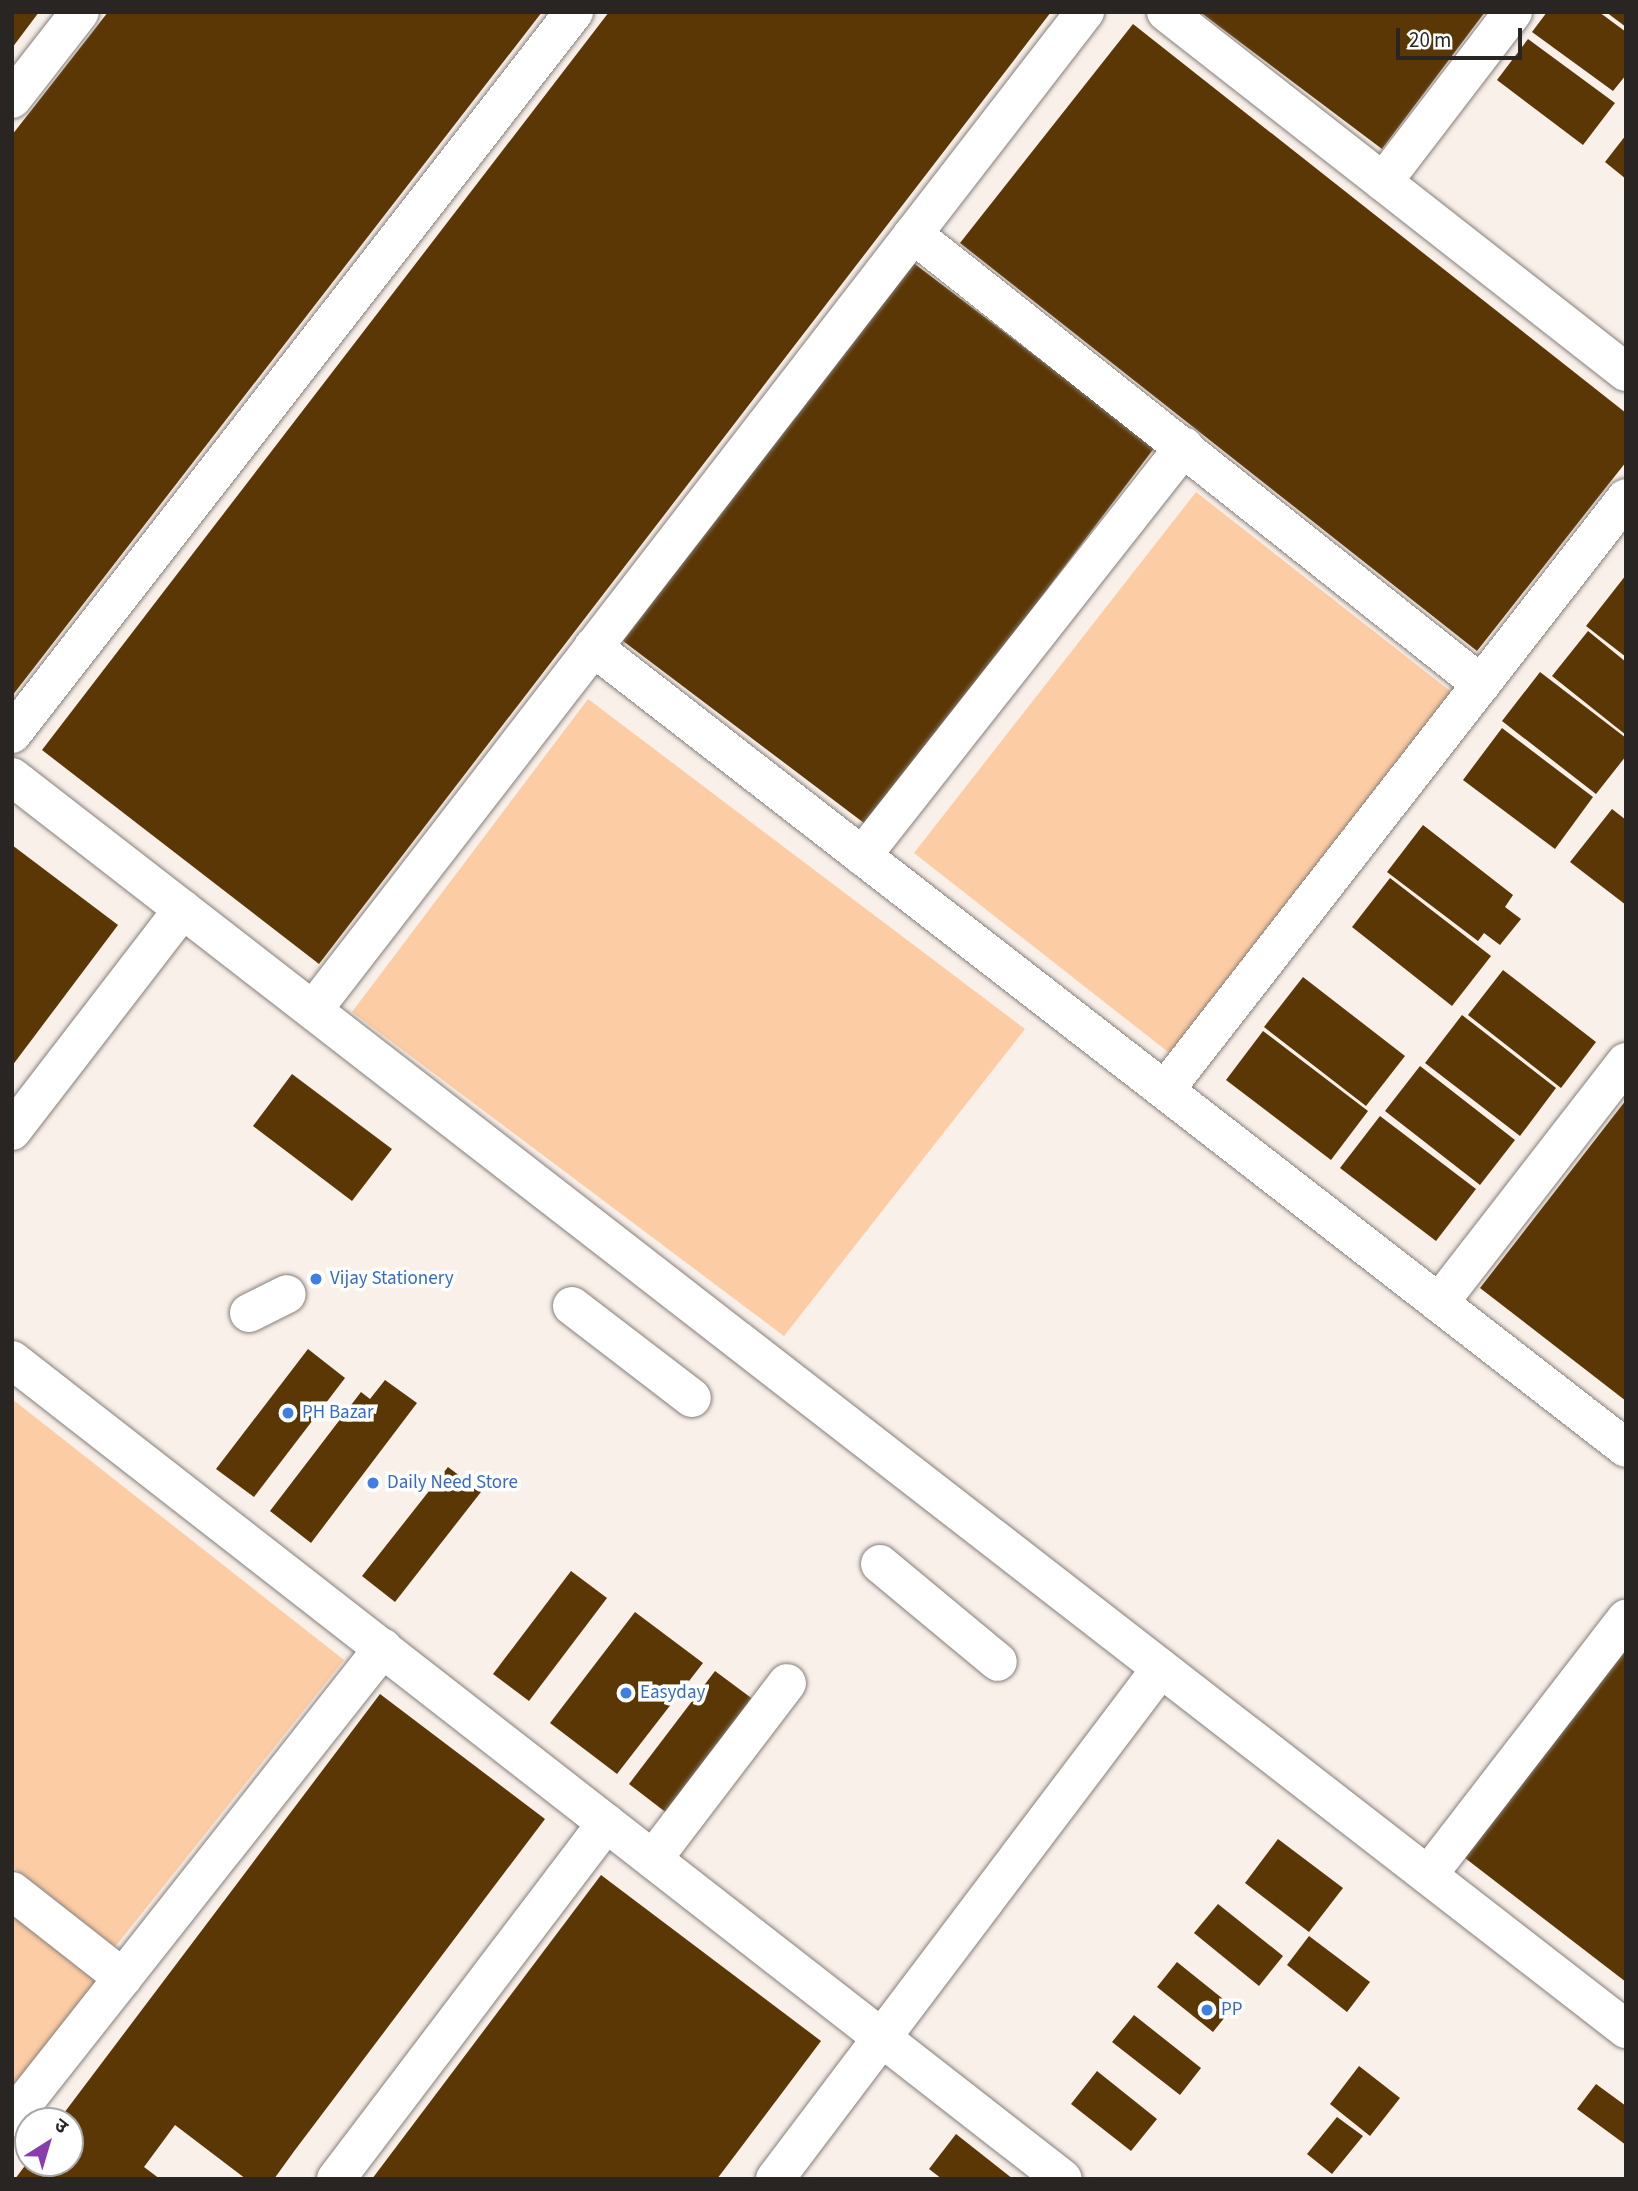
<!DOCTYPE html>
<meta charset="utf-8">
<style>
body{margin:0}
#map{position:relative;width:1638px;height:2191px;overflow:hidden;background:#f9f0ea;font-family:"Source Sans 3","Noto Sans Devanagari",sans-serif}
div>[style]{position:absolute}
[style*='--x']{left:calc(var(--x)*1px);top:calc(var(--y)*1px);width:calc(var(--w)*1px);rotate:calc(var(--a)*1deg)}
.green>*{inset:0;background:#fccca4}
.building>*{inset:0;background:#5b3705}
.roads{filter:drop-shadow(0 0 2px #867f79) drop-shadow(0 0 2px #867f79)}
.street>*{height:38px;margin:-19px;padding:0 19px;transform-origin:19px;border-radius:19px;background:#fff}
.dots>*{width:19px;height:19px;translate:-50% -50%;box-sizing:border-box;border:4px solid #fff;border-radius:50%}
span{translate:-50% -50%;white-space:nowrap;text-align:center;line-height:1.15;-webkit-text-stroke:7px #fff;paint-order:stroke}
.shop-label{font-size:19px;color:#366cbe}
.left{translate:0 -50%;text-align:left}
.frame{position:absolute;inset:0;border:14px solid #282522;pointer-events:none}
.north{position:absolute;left:14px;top:2107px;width:70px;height:70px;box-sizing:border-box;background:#fff;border:2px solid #a9a8a7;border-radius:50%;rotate:37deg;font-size:19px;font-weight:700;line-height:28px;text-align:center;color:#282522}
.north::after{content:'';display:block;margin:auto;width:24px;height:32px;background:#893cad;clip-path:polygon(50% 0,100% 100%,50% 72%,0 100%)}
.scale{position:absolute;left:1396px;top:28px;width:126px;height:32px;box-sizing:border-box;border:4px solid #282522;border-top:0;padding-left:9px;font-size:21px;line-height:24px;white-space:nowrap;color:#282522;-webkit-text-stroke:5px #fff;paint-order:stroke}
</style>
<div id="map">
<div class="green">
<div style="clip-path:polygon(1196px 492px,1454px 694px,1172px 1055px,914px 853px)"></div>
<div style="clip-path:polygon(588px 699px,1025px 1029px,784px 1336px,352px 1012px)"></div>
<div style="clip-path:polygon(12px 1399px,344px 1660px,115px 1947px,12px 1866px)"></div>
<div style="clip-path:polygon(12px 1911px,107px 1985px,12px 2106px)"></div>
</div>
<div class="building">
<div style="clip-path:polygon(12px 12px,39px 12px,12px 48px)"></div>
<div style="clip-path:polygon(108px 12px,542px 12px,12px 696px,12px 135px)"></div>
<div style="clip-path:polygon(609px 12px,1051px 12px,319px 964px,42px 750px)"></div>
<div style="clip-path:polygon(1200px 12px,1485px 12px,1382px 149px)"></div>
<div style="clip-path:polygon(1547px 12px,1599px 12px,1626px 32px,1626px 75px,1613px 91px,1532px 32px)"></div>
<div style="clip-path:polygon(1606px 12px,1626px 12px,1626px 27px)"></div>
<div style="clip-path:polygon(1133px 24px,1626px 413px,1626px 462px,1477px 651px,960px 243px)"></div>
<div style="clip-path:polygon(1528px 39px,1615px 103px,1583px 145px,1497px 80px)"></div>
<div style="clip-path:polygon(1626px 135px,1626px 179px,1605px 162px)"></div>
<div style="clip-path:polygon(911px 261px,1155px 447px,868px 826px,623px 641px)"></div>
<div style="clip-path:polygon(1626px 575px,1626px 657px,1586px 626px)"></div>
<div style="clip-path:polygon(1588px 631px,1626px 662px,1626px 735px,1552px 676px)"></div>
<div style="clip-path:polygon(1540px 672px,1626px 738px,1626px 756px,1596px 794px,1502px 721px)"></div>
<div style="clip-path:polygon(1502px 728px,1593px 797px,1555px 849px,1463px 780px)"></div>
<div style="clip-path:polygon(1612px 809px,1626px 820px,1626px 905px,1570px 862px)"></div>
<div style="clip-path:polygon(1423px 825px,1513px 895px,1505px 907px,1521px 919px,1500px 945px,1484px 933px,1478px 941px,1387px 872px)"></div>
<div style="clip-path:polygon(12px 845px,118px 925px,12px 1066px)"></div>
<div style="clip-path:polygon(1390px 878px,1491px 956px,1452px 1006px,1352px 927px)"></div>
<div style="clip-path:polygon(1503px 970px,1596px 1042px,1561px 1088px,1468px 1015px)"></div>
<div style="clip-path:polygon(1303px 977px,1405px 1056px,1366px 1106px,1264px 1027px)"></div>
<div style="clip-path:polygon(1462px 1015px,1556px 1088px,1520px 1136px,1425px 1063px)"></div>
<div style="clip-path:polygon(1263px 1031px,1368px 1111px,1331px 1160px,1226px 1080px)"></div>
<div style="clip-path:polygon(1420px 1066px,1515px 1140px,1480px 1185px,1385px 1111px)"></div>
<div style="clip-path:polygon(292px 1074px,392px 1149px,352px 1201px,253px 1126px)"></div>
<div style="clip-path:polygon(1626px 1100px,1626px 1401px,1480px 1288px)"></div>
<div style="clip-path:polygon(1380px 1116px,1476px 1189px,1436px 1241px,1340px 1168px)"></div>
<div style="clip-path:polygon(308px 1349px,345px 1378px,254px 1497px,216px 1469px)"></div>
<div style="clip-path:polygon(385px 1380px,417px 1403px,311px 1543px,270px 1511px,361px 1392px,370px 1399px)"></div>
<div style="clip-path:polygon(448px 1467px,481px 1492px,395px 1602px,362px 1576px)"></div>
<div style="clip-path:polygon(571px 1571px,607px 1598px,529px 1701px,493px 1674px)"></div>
<div style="clip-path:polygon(635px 1612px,703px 1663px,617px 1774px,550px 1723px)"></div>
<div style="clip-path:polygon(1626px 1648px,1626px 1982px,1465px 1858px)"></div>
<div style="clip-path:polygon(715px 1671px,754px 1700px,668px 1814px,629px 1784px)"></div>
<div style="clip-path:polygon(380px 1694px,545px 1819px,295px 2150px,274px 2179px,246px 2179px,175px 2125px,144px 2167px,160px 2179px,15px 2179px,27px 2163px,70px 2163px,70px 2121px,58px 2121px)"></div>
<div style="clip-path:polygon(1278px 1839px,1343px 1888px,1309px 1932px,1245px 1883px)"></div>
<div style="clip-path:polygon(601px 1875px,821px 2041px,745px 2142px,717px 2179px,372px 2179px)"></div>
<div style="clip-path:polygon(1218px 1904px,1283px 1956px,1259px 1986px,1194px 1933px)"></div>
<div style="clip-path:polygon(1309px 1936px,1370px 1982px,1347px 2012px,1287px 1965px)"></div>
<div style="clip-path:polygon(1177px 1962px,1233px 2007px,1213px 2032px,1157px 1987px)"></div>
<div style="clip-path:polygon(1134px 2015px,1201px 2068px,1180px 2095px,1112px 2042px)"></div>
<div style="clip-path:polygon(1359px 2066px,1400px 2098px,1370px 2136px,1330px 2104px)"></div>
<div style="clip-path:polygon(1097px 2071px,1157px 2119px,1131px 2151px,1071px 2104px)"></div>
<div style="clip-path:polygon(1596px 2084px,1626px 2106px,1626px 2145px,1577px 2109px)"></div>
<div style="clip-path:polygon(1337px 2117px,1363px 2136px,1332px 2174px,1307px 2154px)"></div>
<div style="clip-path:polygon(956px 2134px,1013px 2179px,942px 2179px,929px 2169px)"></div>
</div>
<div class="roads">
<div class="street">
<div style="--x:1166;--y:12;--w:584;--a:38.05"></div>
<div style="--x:12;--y:99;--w:110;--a:-52"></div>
<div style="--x:1383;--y:182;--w:214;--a:-52.6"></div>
<div style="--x:913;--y:234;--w:725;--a:38.39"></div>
<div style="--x:593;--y:647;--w:1307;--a:37.79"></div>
<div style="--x:12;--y:734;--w:915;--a:-52.1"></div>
<div style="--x:12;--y:777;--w:2043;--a:37.8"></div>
<div style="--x:862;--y:856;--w:521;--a:-51.79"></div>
<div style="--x:313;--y:1010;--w:1262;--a:-52.28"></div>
<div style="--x:1165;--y:1090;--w:750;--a:-52.09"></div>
<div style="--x:12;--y:1131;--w:280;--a:-52.4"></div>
<div style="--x:1439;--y:1303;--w:305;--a:-52.2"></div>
<div style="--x:572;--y:1306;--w:151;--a:37.5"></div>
<div style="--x:249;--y:1313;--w:42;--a:-26.6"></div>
<div style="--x:12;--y:1360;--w:1332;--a:37.93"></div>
<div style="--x:880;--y:1564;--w:153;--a:39.7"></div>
<div style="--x:653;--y:1859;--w:221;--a:-52.7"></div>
<div style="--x:1428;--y:1875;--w:324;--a:-52.3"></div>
<div style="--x:12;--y:1891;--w:141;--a:38.1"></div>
<div style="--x:12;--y:2118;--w:599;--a:-51.71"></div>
<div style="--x:336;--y:2179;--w:447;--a:-52.8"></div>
<div style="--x:775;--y:2179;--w:640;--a:-52.93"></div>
</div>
</div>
<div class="dots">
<div style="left:316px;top:1279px;background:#3f7fe0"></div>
<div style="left:288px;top:1413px;background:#3f7fe0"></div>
<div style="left:373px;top:1483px;background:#3f7fe0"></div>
<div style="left:626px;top:1693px;background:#3f7fe0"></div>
<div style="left:1207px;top:2010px;background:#3f7fe0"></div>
</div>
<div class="shop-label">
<span class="left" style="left:330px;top:1279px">Vijay Stationery</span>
<span class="left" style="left:302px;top:1413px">PH Bazar</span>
<span class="left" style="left:387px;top:1483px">Daily Need Store</span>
<span class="left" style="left:640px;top:1693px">Easyday</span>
<span class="left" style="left:1221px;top:2010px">PP</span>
</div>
<div class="frame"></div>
<div class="north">उ</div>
<div class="scale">20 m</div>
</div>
